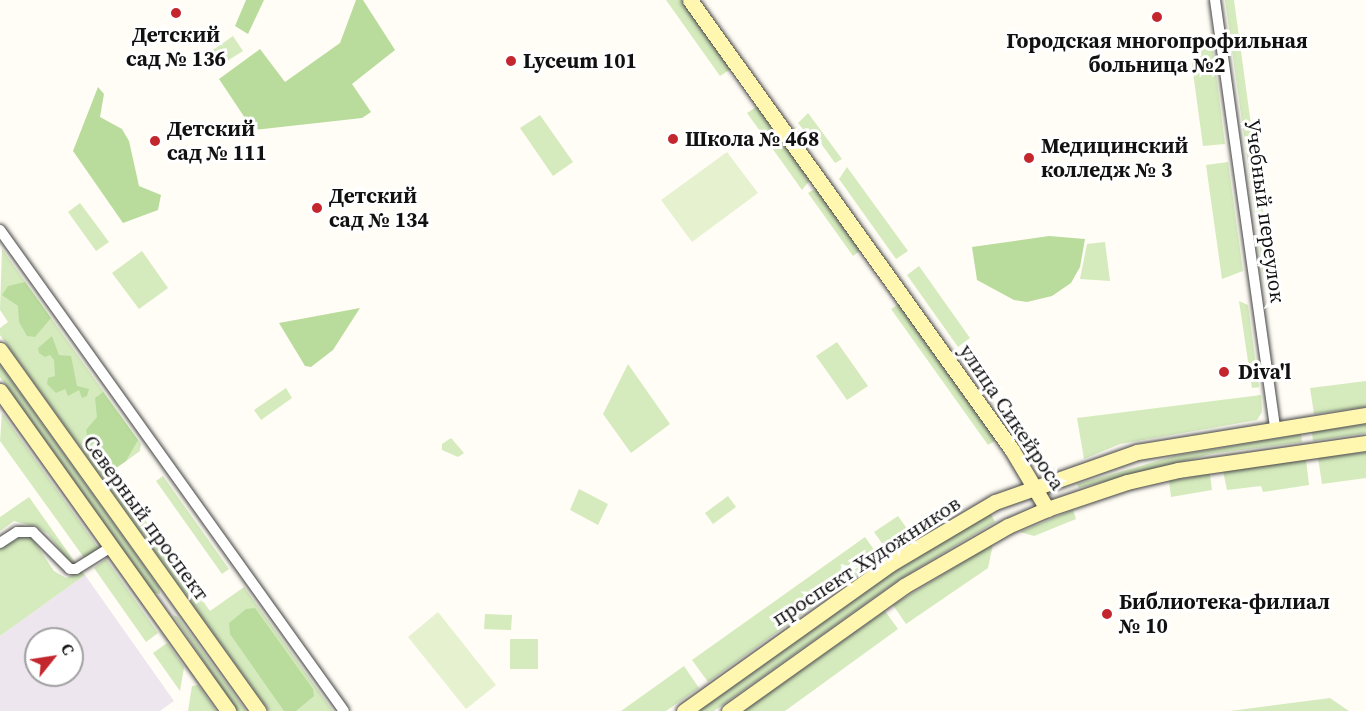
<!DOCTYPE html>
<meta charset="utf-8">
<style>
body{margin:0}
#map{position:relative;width:1366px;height:711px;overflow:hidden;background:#fffdf5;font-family:"Source Serif 4",serif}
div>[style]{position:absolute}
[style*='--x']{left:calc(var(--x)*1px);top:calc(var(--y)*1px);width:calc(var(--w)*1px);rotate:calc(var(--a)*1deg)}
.industrial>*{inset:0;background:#eee6ef}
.green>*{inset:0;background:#d5ebbd}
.forest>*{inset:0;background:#b9dc9c}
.pitch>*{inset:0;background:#e6f2cf}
.roads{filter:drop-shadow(0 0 2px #444) drop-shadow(0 0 2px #444)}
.street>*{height:10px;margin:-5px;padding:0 5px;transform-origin:5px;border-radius:5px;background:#fff}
.secondary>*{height:15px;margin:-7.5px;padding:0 7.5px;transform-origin:7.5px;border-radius:7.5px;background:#fff6b0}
.dots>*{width:16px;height:16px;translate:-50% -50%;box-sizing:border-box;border:3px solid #fff;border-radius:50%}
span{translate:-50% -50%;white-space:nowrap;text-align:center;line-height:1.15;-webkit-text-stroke:6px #fff;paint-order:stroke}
.poi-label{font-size:21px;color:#111;font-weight:700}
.left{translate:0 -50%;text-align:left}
.street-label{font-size:21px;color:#111}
.north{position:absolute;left:24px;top:627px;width:60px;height:60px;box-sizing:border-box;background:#fff;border:2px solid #a0a0a0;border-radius:50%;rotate:60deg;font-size:16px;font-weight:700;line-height:24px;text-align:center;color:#111}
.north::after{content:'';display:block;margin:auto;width:21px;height:27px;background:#c4262e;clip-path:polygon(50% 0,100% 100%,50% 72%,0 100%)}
</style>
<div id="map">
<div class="industrial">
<div style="clip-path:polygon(evenodd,85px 575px,174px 701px,160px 711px,0 711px,0 636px,85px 575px,36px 639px,72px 639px,72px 675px,36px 675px,36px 639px)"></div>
</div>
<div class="green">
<div style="clip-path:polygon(666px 0,682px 0,731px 69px,720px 76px)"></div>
<div style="clip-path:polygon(1225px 0,1234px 0,1263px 213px,1255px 214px)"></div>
<div style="clip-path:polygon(233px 36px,243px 51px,219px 66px,210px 52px)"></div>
<div style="clip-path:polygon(1207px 42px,1213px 50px,1225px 144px,1203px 146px,1189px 43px)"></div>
<div style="clip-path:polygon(758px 106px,810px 180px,802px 190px,747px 113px)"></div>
<div style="clip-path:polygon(808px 113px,842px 159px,835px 163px,817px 138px,812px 141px,798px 123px)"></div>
<div style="clip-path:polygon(540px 115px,573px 162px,553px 176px,520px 128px)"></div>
<div style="clip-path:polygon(1228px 162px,1243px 271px,1222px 279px,1206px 165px)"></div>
<div style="clip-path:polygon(847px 167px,908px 251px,896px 259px,839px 179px)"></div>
<div style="clip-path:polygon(813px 190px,819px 191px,861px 250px,853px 256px,808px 193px)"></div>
<div style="clip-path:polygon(80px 203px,109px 242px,96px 251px,68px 212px)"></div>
<div style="clip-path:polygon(1265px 224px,1272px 273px,1263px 274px,1257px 225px)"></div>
<div style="clip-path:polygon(1105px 242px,1110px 281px,1080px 279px,1087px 244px)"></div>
<div style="clip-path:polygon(2px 249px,141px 444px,140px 451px,111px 472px,210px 611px,244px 587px,333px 711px,269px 711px,0 335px,0 328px,8px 322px,0 310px)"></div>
<div style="clip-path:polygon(142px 251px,168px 288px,139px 309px,112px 273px)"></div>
<div style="clip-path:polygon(919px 266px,970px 338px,958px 347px,907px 275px)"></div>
<div style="clip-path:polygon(1239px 301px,1248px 305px,1259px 387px,1252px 388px)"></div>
<div style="clip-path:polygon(899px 304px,996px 440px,988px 445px,891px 309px)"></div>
<div style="clip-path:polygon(837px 342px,868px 386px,847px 400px,816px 356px)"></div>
<div style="clip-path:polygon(628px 364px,670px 424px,631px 453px,603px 414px)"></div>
<div style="clip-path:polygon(0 365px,159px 587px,160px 594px,154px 593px,0 377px)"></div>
<div style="clip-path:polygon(1366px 381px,1366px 407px,1314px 414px,1310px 388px)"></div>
<div style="clip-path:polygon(286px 388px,292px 398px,261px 420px,254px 410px)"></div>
<div style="clip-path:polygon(1261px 395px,1262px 412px,1257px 420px,1120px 444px,1084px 459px,1077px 418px)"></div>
<div style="clip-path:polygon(2px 413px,99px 549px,85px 559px,0 441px)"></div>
<div style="clip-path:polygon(1366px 424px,1366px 433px,1313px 441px,1312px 432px)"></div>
<div style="clip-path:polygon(1301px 434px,1302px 442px,1211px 454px,1079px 488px,1077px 484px,1175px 456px)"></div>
<div style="clip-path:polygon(451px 438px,464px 453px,458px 457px,442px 450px,442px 444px)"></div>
<div style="clip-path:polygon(1366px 452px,1366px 478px,1322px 484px,1318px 458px)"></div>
<div style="clip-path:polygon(1306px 460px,1309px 485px,1263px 492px,1261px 486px,1227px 490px,1223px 471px)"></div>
<div style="clip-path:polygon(1210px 474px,1212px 490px,1171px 497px,1169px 481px)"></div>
<div style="clip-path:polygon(163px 476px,229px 569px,222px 574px,156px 481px)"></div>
<div style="clip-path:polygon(579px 489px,608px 504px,598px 525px,570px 510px)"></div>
<div style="clip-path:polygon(728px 496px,736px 507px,713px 524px,705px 513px)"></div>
<div style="clip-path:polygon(29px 497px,77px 565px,71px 564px,48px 534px,37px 527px,14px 521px,0 531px,0 517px)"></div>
<div style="clip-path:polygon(1073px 510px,1076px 519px,1034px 536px,1020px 532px)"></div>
<div style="clip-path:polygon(991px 514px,995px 522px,900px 579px,714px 711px,699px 711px,894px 572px)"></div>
<div style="clip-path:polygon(898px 516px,913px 537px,889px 553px,874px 532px)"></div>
<div style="clip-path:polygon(25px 535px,31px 537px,54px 571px,66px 578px,81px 571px,85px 575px,0 636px,0 549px)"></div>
<div style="clip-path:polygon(865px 537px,880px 558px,708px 682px,692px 660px)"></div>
<div style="clip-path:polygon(993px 544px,988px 568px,906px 624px,893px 605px)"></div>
<div style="clip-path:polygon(106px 559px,158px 633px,146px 642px,94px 568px)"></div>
<div style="clip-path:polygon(885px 611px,898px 629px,785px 711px,744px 711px)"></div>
<div style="clip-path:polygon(485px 614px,512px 615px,511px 630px,484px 629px)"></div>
<div style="clip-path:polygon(173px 615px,178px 617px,246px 711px,237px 711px)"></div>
<div style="clip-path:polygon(510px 639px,538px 639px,538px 669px,510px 669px)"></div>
<div style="clip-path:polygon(167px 643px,184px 667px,180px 691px,153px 653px)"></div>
<div style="clip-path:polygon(684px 666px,699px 688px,666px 711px,621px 711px)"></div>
<div style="clip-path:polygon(198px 685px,216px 711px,188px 711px,192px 686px)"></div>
<div style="clip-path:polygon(1330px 698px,1349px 711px,1230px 711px)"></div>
</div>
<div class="forest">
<div style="clip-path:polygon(246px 0,264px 0,248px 34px,235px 26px)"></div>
<div style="clip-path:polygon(356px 0,363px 0,395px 50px,352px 84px,371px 112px,362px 118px,253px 130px,219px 79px,260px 49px,285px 82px,340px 43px)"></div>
<div style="clip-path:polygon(98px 87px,104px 94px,100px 117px,122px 129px,129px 141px,139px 186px,161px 195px,158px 210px,123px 223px,73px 151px)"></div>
<div style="clip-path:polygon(1049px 236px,1085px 239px,1080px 267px,1071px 283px,1052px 296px,1027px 302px,1014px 300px,977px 280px,972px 247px)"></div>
<div style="clip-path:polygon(25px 282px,51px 318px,35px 337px,27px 336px,19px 322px,18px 306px,2px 295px,8px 286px)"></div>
<div style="clip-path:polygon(360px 308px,333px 350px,311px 367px,305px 366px,279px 323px)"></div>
<div style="clip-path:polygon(52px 336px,59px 355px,71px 356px,77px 386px,89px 389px,87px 396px,82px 398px,79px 390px,68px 396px,65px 389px,56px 393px,47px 384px,48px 378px,55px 376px,54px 360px,50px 355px,45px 357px,39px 353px,38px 348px)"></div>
<div style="clip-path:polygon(103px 392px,138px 440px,126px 461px,117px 467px,103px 462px,89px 444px,86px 430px,97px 417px,95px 398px)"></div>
<div style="clip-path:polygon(255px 608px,313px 689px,314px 696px,296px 711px,284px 711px,230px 634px,229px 623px,246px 609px)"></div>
</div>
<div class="pitch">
<div style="clip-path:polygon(727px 152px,758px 193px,692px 242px,661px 200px)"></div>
<div style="clip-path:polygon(438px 612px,496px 685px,466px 709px,408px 637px)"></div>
</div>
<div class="roads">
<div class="street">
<div style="--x:1215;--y:0;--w:431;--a:82"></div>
<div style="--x:0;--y:230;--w:591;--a:54.43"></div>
<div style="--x:0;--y:543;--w:20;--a:-33"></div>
<div style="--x:17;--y:532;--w:16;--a:0"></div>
<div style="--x:33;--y:532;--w:52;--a:45"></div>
<div style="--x:70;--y:569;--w:6;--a:0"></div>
<div style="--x:76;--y:569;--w:41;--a:-32.2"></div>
</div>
<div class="secondary">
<div style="--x:690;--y:0;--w:553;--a:54.41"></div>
<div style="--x:1012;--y:450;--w:69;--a:59.3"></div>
<div style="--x:0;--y:350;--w:444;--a:54.4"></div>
<div style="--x:0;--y:391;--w:393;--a:54.5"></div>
<div style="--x:684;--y:711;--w:253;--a:-35.5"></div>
<div style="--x:890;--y:564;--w:122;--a:-30.6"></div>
<div style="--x:995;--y:502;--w:151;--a:-19.4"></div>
<div style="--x:1137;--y:452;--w:232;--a:-9.2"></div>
<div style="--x:729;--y:711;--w:215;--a:-35.5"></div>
<div style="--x:904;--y:586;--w:120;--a:-30"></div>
<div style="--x:1008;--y:526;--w:43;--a:-23.6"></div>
<div style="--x:1047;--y:509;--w:84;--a:-18.6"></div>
<div style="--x:1127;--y:482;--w:52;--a:-13.2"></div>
<div style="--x:1178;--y:470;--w:190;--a:-8.2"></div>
</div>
</div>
<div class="dots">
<div style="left:176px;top:13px;background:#c4262e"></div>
<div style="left:1157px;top:17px;background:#c4262e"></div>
<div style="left:511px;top:61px;background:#c4262e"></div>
<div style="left:673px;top:139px;background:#c4262e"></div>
<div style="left:155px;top:141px;background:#c4262e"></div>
<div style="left:1029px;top:158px;background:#c4262e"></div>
<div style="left:317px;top:208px;background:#c4262e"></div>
<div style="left:1224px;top:372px;background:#c4262e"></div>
<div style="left:1107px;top:614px;background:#c4262e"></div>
</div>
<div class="poi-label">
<span style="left:176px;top:47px">Детский<br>сад № 136</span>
<span style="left:1157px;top:53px">Городская многопрофильная<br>больница №2</span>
<span class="left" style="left:523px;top:61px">Lyceum 101</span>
<span class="left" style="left:167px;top:141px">Детский<br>сад № 111</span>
<span class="left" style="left:685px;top:139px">Школа № 468</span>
<span class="left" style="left:1041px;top:158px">Медицинский<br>колледж № 3</span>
<span class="left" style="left:329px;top:208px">Детский<br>сад № 134</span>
<span class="left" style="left:1238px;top:372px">Diva'l</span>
<span class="left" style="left:1119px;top:614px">Библиотека-филиал<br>№ 10</span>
</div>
<div class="street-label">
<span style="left:1265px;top:211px;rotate:82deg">Учебный переулок</span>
<span style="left:1012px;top:417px;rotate:56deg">улица Сикейроса</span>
<span style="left:146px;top:518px;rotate:54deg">Северный проспект</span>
<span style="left:866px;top:561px;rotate:-33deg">проспект Художников</span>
</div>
<div class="north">С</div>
</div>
